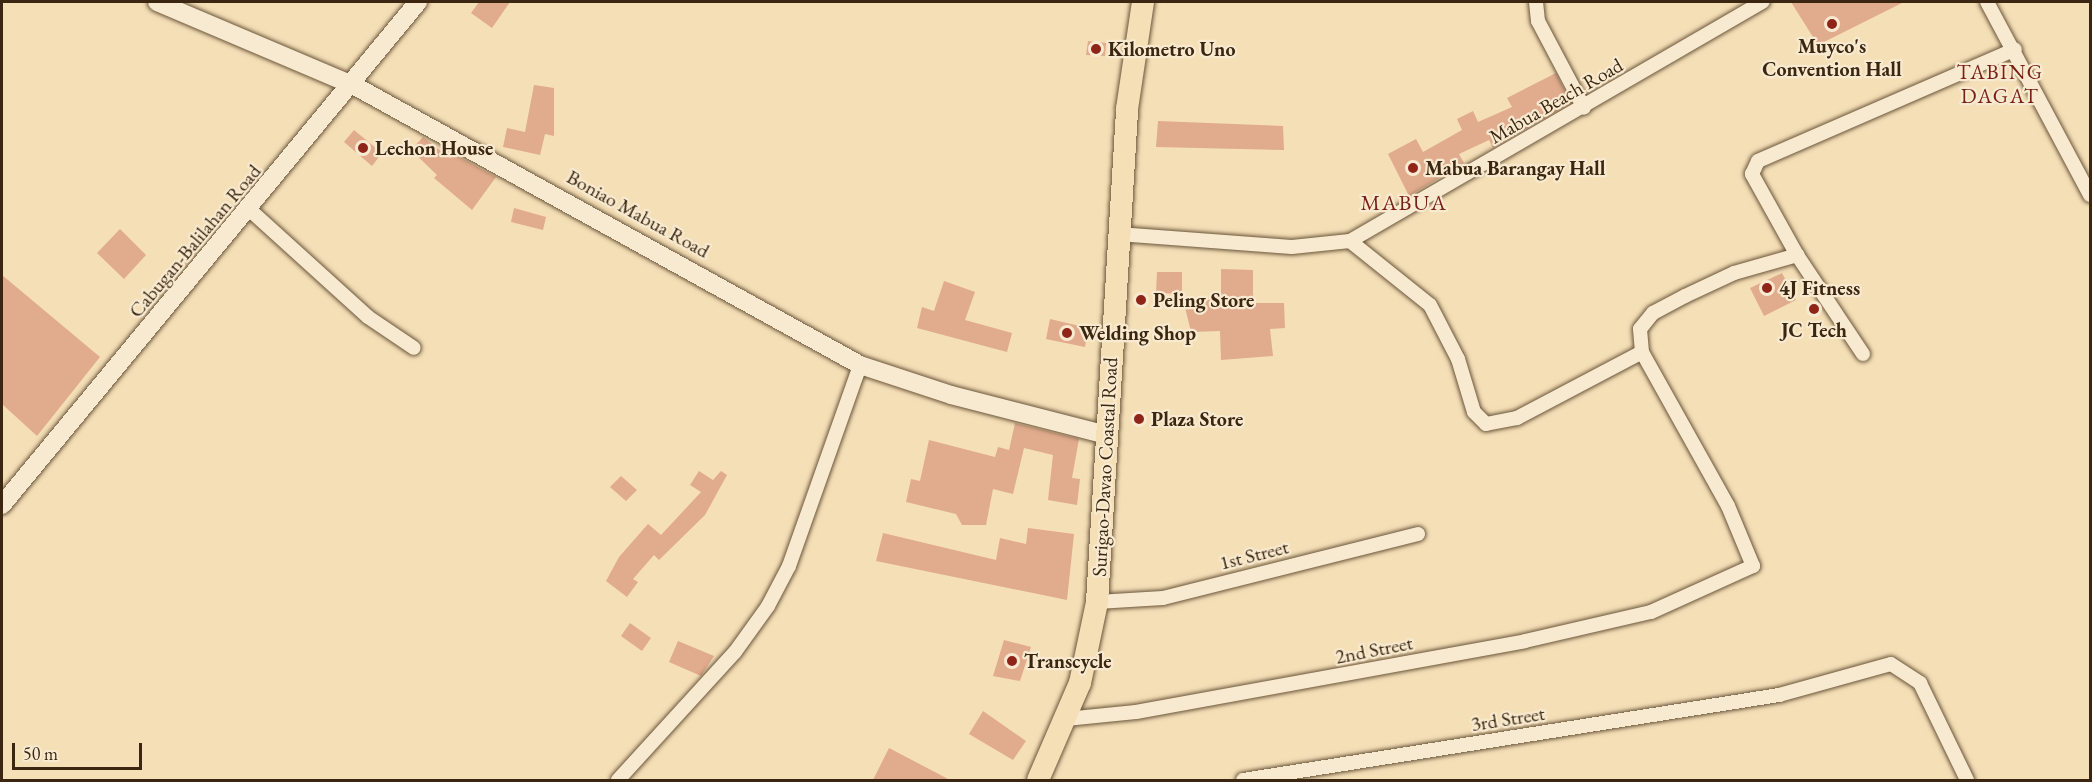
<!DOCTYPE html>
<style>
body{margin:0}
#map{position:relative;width:2092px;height:782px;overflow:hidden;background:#f5dfb7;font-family:"EB Garamond",serif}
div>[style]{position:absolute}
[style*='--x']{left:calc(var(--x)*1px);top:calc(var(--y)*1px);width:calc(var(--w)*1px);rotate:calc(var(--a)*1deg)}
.building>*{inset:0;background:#e1ab8d}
.roads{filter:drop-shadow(0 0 2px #6a553a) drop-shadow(0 0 2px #6a553a)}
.minor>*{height:14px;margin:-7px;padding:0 7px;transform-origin:7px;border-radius:7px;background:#f8ead0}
.tertiary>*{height:18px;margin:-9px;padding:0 9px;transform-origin:9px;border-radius:9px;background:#f8ead0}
.trunk>*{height:22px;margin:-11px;padding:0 11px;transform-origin:11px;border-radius:11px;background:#f5dfb7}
.dots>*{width:16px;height:16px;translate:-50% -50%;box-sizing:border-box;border:3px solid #f8ead0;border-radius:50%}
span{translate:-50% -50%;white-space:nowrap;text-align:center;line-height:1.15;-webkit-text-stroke:4.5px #f8ead0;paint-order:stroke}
.poi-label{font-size:20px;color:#3b2711;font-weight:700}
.left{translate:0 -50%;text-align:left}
.street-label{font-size:20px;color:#3b2711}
.neighbourhood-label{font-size:21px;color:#7a1f14;letter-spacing:1.5px}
.quarter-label{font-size:22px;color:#7a1f14;letter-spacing:1.5px}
.frame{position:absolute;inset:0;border:3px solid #3b2711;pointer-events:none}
.scale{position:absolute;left:12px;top:743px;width:130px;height:27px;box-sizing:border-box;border:3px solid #3b2711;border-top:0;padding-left:8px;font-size:18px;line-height:21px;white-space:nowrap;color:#3b2711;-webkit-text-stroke:4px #f8ead0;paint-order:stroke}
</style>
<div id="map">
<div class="building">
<div style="clip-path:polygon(479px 2px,510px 2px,492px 28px,471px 13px)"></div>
<div style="clip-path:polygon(1791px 2px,1904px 2px,1818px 45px)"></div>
<div style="clip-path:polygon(1088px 41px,1106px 43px,1105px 56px,1086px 55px)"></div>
<div style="clip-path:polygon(1556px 73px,1571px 103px,1493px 148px,1489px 140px,1459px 154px,1464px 163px,1409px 196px,1388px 154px,1416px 139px,1423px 152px,1462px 130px,1457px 119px,1473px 111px,1478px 122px,1512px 107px,1507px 98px)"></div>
<div style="clip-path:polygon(534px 85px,554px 88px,554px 136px,545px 134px,540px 155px,503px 147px,507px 128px,525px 132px)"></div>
<div style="clip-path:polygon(1158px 121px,1283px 126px,1284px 150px,1156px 147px)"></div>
<div style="clip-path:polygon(354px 130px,382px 153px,372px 166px,344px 142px)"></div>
<div style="clip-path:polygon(423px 137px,450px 158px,454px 154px,496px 177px,472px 210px,434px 178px,437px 175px,411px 150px)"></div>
<div style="clip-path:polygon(514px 208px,546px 217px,543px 230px,511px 222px)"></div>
<div style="clip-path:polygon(120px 229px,146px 255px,124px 279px,97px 253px)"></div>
<div style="clip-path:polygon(1221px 269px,1253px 270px,1253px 303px,1284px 303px,1285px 328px,1270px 329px,1273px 356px,1221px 360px,1220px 331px,1191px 332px,1183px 299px,1221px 300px)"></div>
<div style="clip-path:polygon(1157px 272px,1182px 272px,1182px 294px,1156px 293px)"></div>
<div style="clip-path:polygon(1782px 273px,1796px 300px,1764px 316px,1750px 288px)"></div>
<div style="clip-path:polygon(2px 275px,100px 357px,37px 436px,2px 404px)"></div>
<div style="clip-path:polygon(944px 281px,975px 292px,965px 320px,1012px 333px,1007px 352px,917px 328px,922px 307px,934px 311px)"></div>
<div style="clip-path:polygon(1050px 319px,1088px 328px,1085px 347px,1046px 339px)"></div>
<div style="clip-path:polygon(1015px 423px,1079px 439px,1072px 478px,1080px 479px,1077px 505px,1048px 500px,1053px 455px,1024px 448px,1013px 494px,993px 489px,986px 525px,962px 525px,956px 514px,906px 502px,911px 479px,920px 481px,929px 440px,995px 457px,998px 447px,1009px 450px)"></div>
<div style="clip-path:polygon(699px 471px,713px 480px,721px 471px,727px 475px,705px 515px,659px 560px,654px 555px,633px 579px,638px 582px,627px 597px,606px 581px,619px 557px,648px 524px,661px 535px,701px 492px,690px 485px)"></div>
<div style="clip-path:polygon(621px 476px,637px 490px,626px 501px,610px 487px)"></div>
<div style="clip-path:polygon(1028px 528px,1074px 534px,1067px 600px,876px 561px,883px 533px,996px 560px,1000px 538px,1026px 544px)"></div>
<div style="clip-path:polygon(630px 623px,651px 638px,642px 651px,621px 636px)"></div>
<div style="clip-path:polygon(1004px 640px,1031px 647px,1020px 681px,993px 676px)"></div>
<div style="clip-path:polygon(678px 641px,714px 656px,701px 676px,669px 662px)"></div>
<div style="clip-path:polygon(983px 711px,1026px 741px,1013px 760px,969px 734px)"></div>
<div style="clip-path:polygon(889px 748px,950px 780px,873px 780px)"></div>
</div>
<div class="roads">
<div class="minor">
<div style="--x:1536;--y:2;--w:19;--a:84"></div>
<div style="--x:1538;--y:21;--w:98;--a:62.1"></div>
<div style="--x:1987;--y:2;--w:219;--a:61.9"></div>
<div style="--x:250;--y:210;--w:159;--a:42.2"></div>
<div style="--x:368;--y:317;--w:55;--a:34"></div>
<div style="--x:1118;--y:234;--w:174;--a:4.3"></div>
<div style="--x:1292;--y:247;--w:58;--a:-5.9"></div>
<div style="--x:1350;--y:241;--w:477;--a:-30.1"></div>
<div style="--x:1350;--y:241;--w:102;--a:38.7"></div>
<div style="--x:1430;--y:305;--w:61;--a:62.6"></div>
<div style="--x:1458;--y:359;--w:55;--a:73.2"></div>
<div style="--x:1474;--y:412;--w:17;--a:45"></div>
<div style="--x:1486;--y:424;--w:32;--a:-11"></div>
<div style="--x:1517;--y:418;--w:141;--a:-27.8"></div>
<div style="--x:1797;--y:255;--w:119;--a:56.3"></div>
<div style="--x:1097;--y:602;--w:66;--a:-3.5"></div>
<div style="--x:1163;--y:598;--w:263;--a:-14.1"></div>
<div style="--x:1066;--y:719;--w:70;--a:-5.7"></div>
<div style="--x:1136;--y:712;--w:395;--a:-10.3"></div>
<div style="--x:1525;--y:641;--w:129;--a:-13"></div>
<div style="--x:1651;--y:612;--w:112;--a:-24.3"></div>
<div style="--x:1753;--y:566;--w:65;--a:-112.6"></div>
<div style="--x:1728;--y:506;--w:176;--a:-119.2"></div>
<div style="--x:1642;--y:352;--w:23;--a:-95"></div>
<div style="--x:1640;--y:329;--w:21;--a:-51"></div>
<div style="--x:1653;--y:313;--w:36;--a:-28"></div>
<div style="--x:1685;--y:296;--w:54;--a:-25.1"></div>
<div style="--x:1734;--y:273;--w:66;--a:-15.9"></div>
<div style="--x:1797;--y:255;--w:93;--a:-119.1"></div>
<div style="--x:1752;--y:174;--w:14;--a:-65"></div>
<div style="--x:1758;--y:161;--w:280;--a:-23.5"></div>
<div style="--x:618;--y:780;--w:173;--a:-47.6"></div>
<div style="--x:735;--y:652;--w:57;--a:-54.3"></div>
<div style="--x:768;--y:606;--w:45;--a:-62.3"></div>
<div style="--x:789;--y:566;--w:213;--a:-70.5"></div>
<div style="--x:1243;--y:780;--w:543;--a:-9.01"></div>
<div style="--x:1779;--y:695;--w:116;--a:-15.5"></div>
<div style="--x:1891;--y:664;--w:35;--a:33"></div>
<div style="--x:1920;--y:683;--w:108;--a:64.1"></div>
</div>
<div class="tertiary">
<div style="--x:157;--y:2;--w:213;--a:23"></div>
<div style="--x:353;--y:85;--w:579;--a:28.91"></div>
<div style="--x:860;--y:365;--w:96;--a:18.2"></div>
<div style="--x:951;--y:395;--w:161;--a:14.4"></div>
<div style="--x:2;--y:505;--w:653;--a:-50.41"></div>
</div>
<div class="trunk">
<div style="--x:1038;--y:780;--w:106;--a:-66.6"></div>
<div style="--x:1080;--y:683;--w:83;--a:-78.1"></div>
<div style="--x:1097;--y:602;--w:494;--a:-86.5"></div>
<div style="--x:1127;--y:109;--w:108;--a:-81.5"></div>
</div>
</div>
<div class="dots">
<div style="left:1832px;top:24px;background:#8f2418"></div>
<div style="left:1096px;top:49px;background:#8f2418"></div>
<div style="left:363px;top:148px;background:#8f2418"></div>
<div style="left:1413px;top:168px;background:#8f2418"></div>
<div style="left:1767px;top:288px;background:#8f2418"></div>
<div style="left:1141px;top:300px;background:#8f2418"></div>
<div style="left:1814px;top:309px;background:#8f2418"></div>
<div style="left:1067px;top:333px;background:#8f2418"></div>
<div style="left:1139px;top:419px;background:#8f2418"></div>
<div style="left:1012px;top:661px;background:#8f2418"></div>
</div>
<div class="poi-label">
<span style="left:1832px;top:58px">Muyco's<br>Convention Hall</span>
<span class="left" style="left:1108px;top:49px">Kilometro Uno</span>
<span class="left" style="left:375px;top:148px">Lechon House</span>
<span class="left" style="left:1425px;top:168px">Mabua Barangay Hall</span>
<span class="left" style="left:1779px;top:288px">4J Fitness</span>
<span class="left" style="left:1153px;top:300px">Peling Store</span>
<span style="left:1814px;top:330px">JC Tech</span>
<span class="left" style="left:1079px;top:333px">Welding Shop</span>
<span class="left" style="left:1151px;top:419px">Plaza Store</span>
<span class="left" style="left:1024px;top:661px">Transcycle</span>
</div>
<div class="street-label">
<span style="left:1556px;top:101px;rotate:-30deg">Mabua Beach Road</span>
<span style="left:638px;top:214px;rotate:29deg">Boniao Mabua Road</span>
<span style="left:195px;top:241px;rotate:-50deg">Cabugan-Balilahan Road</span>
<span style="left:1105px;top:467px;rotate:-87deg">Surigao-Davao Coastal Road</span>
<span style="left:1254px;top:555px;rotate:-14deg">1st Street</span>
<span style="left:1374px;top:650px;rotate:-11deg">2nd Street</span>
<span style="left:1508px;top:719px;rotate:-9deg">3rd Street</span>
</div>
<div class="neighbourhood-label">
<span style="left:2000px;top:84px">TABING<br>DAGAT</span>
</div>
<div class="quarter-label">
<span style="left:1404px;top:203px">MABUA</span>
</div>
<div class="frame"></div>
<div class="scale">50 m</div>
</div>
